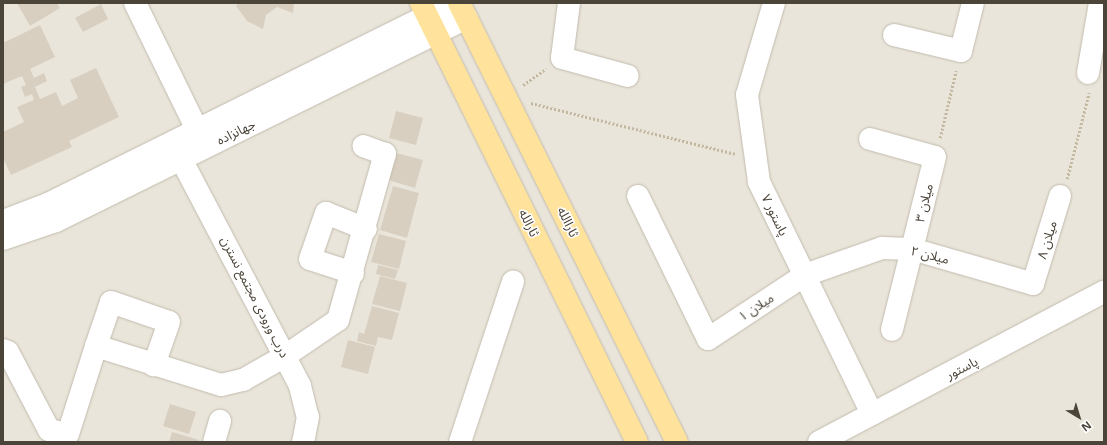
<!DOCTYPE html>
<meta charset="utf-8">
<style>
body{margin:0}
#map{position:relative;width:1107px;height:445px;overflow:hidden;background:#f6f3ec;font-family:"Open Sans","Noto Sans Arabic",sans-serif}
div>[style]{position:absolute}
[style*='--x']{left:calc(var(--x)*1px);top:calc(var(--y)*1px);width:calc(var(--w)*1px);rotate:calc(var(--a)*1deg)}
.residential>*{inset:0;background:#eae5da}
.building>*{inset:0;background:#d8cfc1}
.path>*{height:2.5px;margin-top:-1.25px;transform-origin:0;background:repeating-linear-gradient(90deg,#c4b79f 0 2px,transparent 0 4px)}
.roads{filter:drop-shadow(0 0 1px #c2bbae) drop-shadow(0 0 1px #c2bbae)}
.minor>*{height:22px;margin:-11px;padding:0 11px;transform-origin:11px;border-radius:11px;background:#fff}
.major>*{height:22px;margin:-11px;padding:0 11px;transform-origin:11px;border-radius:11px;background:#ffe39c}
span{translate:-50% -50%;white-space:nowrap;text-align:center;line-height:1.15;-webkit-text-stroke:3px #fff;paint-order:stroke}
.street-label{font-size:13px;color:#4b4439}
.frame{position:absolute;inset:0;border:4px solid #4b4439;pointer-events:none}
.north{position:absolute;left:1059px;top:397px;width:40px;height:40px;-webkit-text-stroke:3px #fff;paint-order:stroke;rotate:142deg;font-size:11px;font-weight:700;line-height:16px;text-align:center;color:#4b4439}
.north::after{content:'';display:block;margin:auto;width:14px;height:18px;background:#4b4439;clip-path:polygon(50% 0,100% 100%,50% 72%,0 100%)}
</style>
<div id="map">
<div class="residential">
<div style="clip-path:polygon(3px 3px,1104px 3px,1104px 442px,3px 442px)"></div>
</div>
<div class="building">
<div style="clip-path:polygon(17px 3px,57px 3px,60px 8px,30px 26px)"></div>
<div style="clip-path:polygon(239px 3px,294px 3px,293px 13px,277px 7px,266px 15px,263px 29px,247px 21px,236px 6px)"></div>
<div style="clip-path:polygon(101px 4px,108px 19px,83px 32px,75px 18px)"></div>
<div style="clip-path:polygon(40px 25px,55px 57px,30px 69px,34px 78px,44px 73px,47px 81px,35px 87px,40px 99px,56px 92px,62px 106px,78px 98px,70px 80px,96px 68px,119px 117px,69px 141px,72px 147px,11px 175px,3px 158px,3px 132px,24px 122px,17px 107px,34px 100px,32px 94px,25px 97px,21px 87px,26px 85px,22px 76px,3px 84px,3px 43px)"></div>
<div style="clip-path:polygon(396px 111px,423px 118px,416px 145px,389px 138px)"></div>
<div style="clip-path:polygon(396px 153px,423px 160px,415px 188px,388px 180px)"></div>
<div style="clip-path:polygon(393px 186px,419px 193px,407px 238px,380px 230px)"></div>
<div style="clip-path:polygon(379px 234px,406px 241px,399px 269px,371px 262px)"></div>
<div style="clip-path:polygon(378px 265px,398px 270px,395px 279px,376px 274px)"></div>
<div style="clip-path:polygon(380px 276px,407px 283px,400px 311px,372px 304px)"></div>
<div style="clip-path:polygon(372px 306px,399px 313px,392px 340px,378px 337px,376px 346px,357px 341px,359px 332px,364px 334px)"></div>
<div style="clip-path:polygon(348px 340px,375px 347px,368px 374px,341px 367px)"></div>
<div style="clip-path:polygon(170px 404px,196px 412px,189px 434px,163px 426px)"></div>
<div style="clip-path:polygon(172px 432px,199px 440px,198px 442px,169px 442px)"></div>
</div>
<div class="path">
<div style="--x:523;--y:85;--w:28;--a:-35"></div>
<div style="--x:531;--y:103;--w:211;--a:14"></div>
<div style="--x:940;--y:138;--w:69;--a:-76.6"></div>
<div style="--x:1067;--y:179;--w:89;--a:-75.7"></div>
</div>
<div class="roads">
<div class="minor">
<div style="--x:135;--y:3;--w:157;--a:63.9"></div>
<div style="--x:569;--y:3;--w:55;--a:97.3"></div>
<div style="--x:562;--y:58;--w:68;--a:15.3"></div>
<div style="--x:774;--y:3;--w:96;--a:106.4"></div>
<div style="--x:747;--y:95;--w:88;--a:82.1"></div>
<div style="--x:759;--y:182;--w:258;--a:64"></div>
<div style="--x:894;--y:35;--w:69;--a:13.4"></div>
<div style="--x:961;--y:51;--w:49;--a:-76"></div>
<div style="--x:1088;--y:73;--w:71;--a:-80.3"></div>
<div style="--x:870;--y:139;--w:67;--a:15.5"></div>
<div style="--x:935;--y:157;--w:178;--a:104"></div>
<div style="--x:181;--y:159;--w:256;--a:62.3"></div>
<div style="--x:300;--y:386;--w:32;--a:76"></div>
<div style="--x:308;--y:417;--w:25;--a:101"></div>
<div style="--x:638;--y:196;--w:159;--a:63.9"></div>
<div style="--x:708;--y:339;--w:116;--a:-33.4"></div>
<div style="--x:805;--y:275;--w:82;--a:-19.3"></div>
<div style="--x:882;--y:248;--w:30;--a:2"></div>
<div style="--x:912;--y:249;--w:126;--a:16.1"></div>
<div style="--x:1033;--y:284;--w:92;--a:-72.9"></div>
<div style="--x:3;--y:221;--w:48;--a:-20.7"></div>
<div style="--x:48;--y:204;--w:452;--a:-26.4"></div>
<div style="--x:3;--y:239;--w:56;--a:-18.8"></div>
<div style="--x:56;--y:221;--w:458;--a:-26.3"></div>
<div style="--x:353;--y:273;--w:45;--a:-162"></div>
<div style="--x:310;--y:259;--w:49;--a:-70.8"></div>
<div style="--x:326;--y:213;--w:43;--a:21.8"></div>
<div style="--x:96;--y:346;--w:46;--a:-71.2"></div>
<div style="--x:111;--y:302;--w:61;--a:19"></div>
<div style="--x:169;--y:322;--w:46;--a:109.2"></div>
<div style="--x:3;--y:350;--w:5;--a:22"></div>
<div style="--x:8;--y:352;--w:88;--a:62.3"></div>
<div style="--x:49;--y:430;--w:19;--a:12"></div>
<div style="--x:68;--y:434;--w:92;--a:-72.3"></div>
<div style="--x:96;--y:346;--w:131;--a:17.3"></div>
<div style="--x:221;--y:385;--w:23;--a:-13"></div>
<div style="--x:243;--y:380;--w:48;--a:-29.7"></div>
<div style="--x:285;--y:356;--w:64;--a:-34.2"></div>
<div style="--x:338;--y:320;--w:173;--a:-74.2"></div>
<div style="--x:385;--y:154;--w:23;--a:-160"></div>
<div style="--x:214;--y:442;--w:22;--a:-74"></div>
<div style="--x:460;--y:442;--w:169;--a:-71.7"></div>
<div style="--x:819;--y:442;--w:322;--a:-27.8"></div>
</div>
<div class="major">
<div style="--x:421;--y:3;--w:489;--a:63.8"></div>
<div style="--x:459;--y:3;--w:490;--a:63.6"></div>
</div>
</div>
<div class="street-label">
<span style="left:236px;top:132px;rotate:-26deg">جهانزاده</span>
<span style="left:924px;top:203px;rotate:-76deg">میلان ۳</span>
<span style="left:775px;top:215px;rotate:64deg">پاستور ۷</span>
<span style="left:568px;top:222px;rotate:64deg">ثاراالله</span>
<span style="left:529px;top:223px;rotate:64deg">ثارالله</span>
<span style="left:1047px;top:240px;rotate:-73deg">میلان ۸</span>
<span style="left:930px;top:255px;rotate:14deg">میلان ۲</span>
<span style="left:255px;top:297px;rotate:63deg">درب ورودی مجتمع نسترن</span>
<span style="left:756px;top:307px;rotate:-33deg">میلان ۱</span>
<span style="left:962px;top:368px;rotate:-27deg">پاستور</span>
</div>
<div class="frame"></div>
<div class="north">N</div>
</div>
